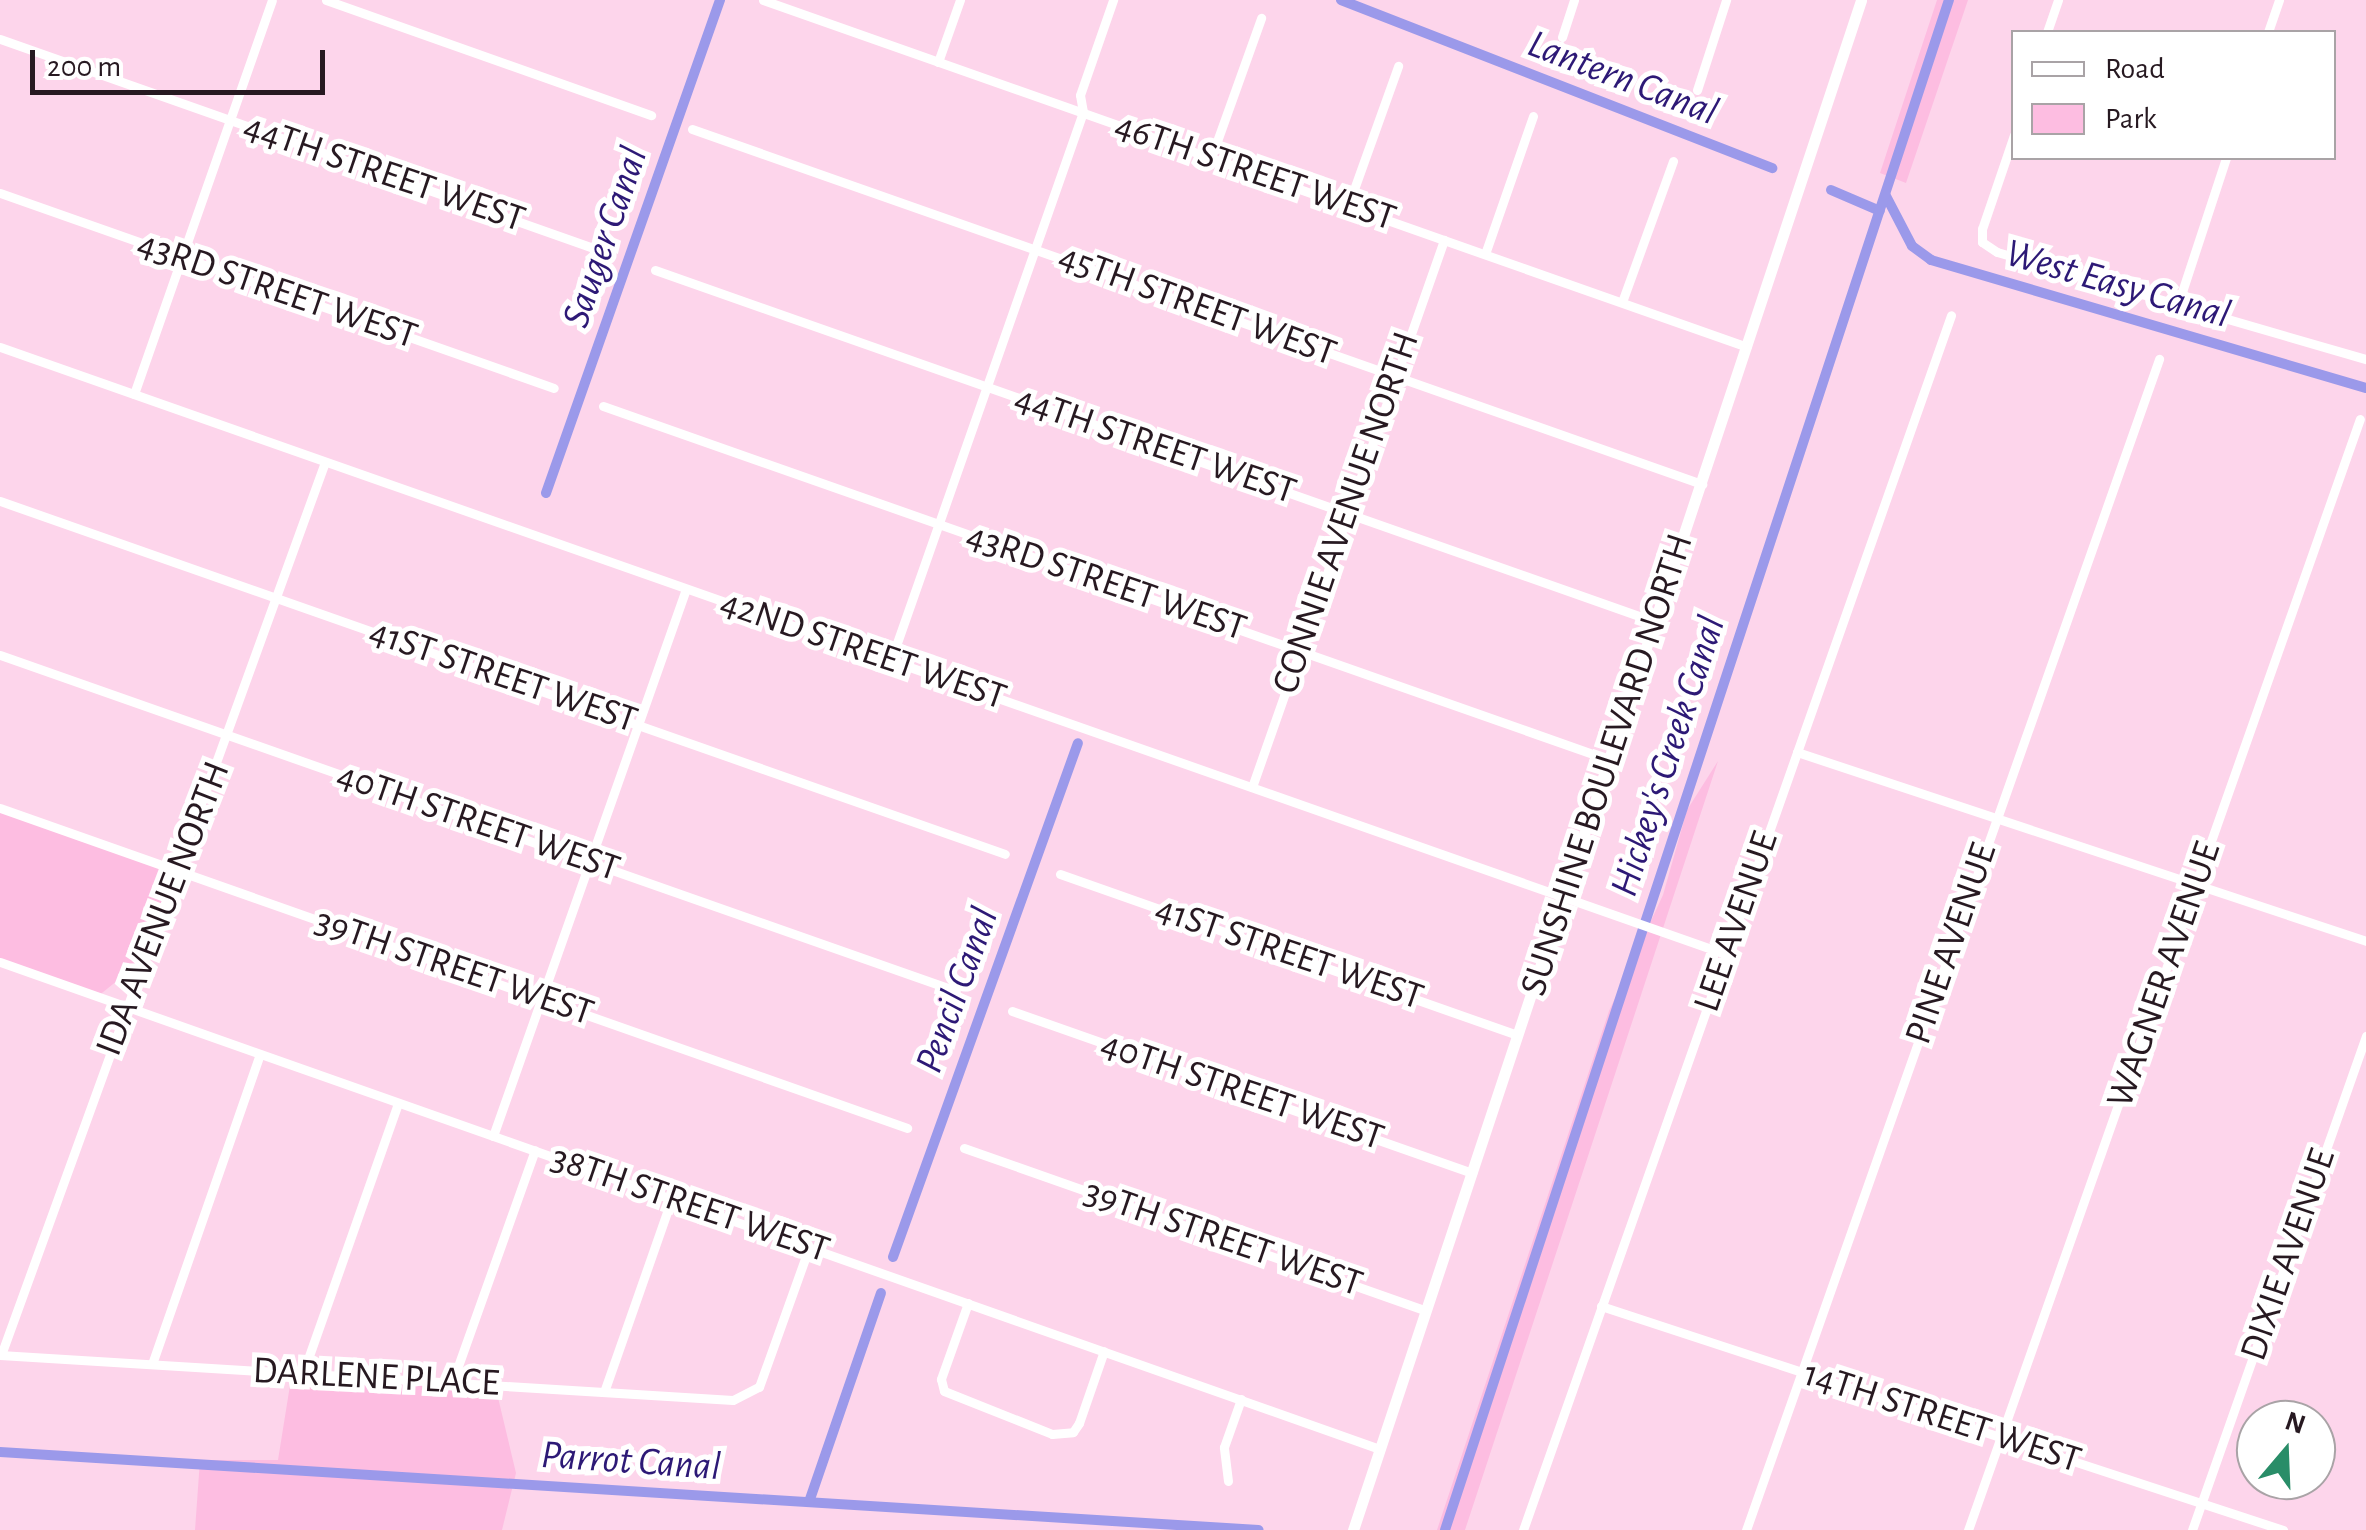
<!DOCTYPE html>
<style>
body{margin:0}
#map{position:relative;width:2366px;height:1530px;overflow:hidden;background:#fdd5eb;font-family:"Alegreya Sans",sans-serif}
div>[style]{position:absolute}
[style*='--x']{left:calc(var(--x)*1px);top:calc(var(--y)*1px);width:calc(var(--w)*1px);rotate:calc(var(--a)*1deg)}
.green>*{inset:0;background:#fdbde1}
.canal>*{height:10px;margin:-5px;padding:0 5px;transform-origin:5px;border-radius:5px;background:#9b99ea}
.minor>*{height:9px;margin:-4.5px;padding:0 4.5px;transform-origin:4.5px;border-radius:4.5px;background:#fff}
.tertiary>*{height:11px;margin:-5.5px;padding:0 5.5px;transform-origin:5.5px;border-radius:5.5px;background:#fff}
span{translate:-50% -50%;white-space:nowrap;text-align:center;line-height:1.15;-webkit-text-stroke:10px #fff;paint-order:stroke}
.street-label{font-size:38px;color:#271921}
.water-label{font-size:40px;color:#2d1976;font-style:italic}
.legend{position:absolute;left:2011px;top:30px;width:325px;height:130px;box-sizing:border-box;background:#fff;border:2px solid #a9a3a6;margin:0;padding:12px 18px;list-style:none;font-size:30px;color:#271921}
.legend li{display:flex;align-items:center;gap:20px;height:50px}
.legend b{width:50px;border:2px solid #a9a3a6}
.north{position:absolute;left:2236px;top:1400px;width:100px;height:100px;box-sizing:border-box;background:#fff;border:2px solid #a9a3a6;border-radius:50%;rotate:19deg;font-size:28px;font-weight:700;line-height:40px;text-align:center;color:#271921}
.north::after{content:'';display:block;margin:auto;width:35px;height:45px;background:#298d68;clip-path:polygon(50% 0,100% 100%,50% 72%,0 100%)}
.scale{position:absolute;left:30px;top:50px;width:295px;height:45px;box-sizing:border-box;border:5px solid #271921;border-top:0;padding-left:12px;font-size:30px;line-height:35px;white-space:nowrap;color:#271921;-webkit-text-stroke:8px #fff;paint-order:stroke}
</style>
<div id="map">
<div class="green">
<div style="clip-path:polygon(1937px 0,1968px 0,1906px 183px,1880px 173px)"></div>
<div style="clip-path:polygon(1718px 761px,1465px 1530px,1437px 1530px,1609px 1011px,1663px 895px,1687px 810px)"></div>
<div style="clip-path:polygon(0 804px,161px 863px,165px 902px,144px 959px,97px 997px,0 960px)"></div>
<div style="clip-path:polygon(291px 1379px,495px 1385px,516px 1473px,502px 1530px,195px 1530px,200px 1460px,278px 1460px)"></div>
</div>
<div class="canal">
<div style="--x:1341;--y:0;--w:463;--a:21.3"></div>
<div style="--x:1831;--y:190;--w:53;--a:23.2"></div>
<div style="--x:1886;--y:196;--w:56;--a:62.5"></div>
<div style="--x:1912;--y:246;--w:24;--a:36"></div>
<div style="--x:1931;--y:260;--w:453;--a:16.4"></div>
<div style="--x:546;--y:493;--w:523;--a:-70.56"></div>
<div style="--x:893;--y:1257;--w:546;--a:-70.21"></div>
<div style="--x:0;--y:1452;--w:1261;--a:3.55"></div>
<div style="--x:809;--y:1502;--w:221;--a:-71"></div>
<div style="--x:1445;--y:1530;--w:1611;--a:-71.77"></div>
</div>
<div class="minor">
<div style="--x:326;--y:0;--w:345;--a:19.5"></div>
<div style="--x:763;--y:0;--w:1043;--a:19.42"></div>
<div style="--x:2047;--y:32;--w:34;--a:-71"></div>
<div style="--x:2268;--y:32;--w:34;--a:-71"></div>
<div style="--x:1562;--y:37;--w:39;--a:-72"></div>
<div style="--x:0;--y:39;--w:635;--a:19.41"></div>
<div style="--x:938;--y:62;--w:66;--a:-70.5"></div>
<div style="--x:1697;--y:90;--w:95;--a:-72.1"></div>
<div style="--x:692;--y:129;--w:1071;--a:19.37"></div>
<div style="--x:2014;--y:135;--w:99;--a:108.8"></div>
<div style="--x:1982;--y:229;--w:13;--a:90"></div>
<div style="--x:1982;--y:242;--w:18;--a:34"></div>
<div style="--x:1997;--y:252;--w:384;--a:16.2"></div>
<div style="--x:1211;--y:158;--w:149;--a:-70.3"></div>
<div style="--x:0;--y:193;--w:587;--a:19.39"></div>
<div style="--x:1348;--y:206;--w:149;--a:-70.3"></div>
<div style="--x:1485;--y:254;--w:146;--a:-70.8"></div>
<div style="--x:655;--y:270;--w:1061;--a:19.37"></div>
<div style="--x:1622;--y:302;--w:150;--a:-70.1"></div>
<div style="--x:2178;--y:304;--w:154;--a:-71.8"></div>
<div style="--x:0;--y:347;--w:1830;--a:19.38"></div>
<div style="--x:134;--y:394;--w:417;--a:-70.7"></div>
<div style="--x:603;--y:406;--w:1067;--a:19.37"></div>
<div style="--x:0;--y:501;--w:1065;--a:19.35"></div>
<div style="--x:0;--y:655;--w:1013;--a:19.36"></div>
<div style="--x:891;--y:660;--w:581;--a:-70.69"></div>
<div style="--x:1083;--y:112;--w:17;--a:-100"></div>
<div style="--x:1080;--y:95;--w:101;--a:-70.8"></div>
<div style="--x:1797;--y:752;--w:600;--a:18.37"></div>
<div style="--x:1252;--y:787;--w:580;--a:-70.66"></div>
<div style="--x:0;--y:808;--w:962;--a:19.43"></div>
<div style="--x:1060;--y:874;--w:485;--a:19.4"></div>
<div style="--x:0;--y:962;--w:1463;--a:19.44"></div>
<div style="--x:1012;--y:1011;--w:488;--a:19.4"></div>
<div style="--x:493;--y:1136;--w:580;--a:-70.57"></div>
<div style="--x:964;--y:1148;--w:490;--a:19.4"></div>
<div style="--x:968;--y:1303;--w:81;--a:109.6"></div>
<div style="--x:941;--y:1379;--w:12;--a:76"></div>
<div style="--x:944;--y:1391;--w:116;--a:21.7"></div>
<div style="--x:1052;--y:1434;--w:21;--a:-5"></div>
<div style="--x:1073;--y:1432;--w:11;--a:-56"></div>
<div style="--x:1079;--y:1423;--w:76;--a:-70.9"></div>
<div style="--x:1601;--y:1306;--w:718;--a:18.18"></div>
<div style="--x:0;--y:1355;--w:734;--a:3.51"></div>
<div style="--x:733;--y:1400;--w:29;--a:-27"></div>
<div style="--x:759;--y:1387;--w:149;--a:-70.3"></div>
<div style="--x:1;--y:1355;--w:950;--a:-70.06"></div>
<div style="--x:152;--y:1364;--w:328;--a:-70.8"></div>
<div style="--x:303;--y:1373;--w:286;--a:-70.6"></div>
<div style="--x:452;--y:1383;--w:247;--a:-70.4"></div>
<div style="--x:604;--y:1392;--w:206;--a:-70.7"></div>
<div style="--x:1228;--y:1481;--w:34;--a:-97"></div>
<div style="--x:1224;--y:1447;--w:51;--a:-70.5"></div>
<div style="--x:1523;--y:1530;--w:1288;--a:-70.59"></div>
<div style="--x:1746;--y:1530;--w:1242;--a:-70.57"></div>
<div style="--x:1968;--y:1530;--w:1178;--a:-70.57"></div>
<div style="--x:2192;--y:1530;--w:524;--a:-70.6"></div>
</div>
<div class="tertiary">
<div style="--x:1353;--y:1530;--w:1612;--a:-71.63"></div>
</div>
<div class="street-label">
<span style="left:1255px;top:173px;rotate:19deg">46TH STREET WEST</span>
<span style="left:384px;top:174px;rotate:19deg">44TH STREET WEST</span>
<span style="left:277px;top:291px;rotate:19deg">43RD STREET WEST</span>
<span style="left:1197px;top:306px;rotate:20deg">45TH STREET WEST</span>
<span style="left:1155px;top:446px;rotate:19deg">44TH STREET WEST</span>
<span style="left:1347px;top:513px;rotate:-71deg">CONNIE AVENUE NORTH</span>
<span style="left:1106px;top:583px;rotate:19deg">43RD STREET WEST</span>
<span style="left:863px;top:651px;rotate:19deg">42ND STREET WEST</span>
<span style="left:503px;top:677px;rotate:19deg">41ST STREET WEST</span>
<span style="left:1608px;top:765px;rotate:-72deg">SUNSHINE BOULEVARD NORTH</span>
<span style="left:478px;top:823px;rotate:19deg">40TH STREET WEST</span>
<span style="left:164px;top:909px;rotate:-69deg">IDA AVENUE NORTH</span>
<span style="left:1737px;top:922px;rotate:-71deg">LEE AVENUE</span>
<span style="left:1952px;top:944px;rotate:-71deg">PINE AVENUE</span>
<span style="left:1289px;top:954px;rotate:19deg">41ST STREET WEST</span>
<span style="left:454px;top:968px;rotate:19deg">39TH STREET WEST</span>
<span style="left:2165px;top:975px;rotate:-71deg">WAGNER AVENUE</span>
<span style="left:1242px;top:1092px;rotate:19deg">40TH STREET WEST</span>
<span style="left:690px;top:1205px;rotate:19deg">38TH STREET WEST</span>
<span style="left:1223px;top:1239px;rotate:19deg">39TH STREET WEST</span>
<span style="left:2289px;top:1255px;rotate:-71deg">DIXIE AVENUE</span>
<span style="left:376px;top:1378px;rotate:3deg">DARLENE PLACE</span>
<span style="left:1942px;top:1418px;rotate:18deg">14TH STREET WEST</span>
</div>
<div class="water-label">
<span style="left:1623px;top:78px;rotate:21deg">Lantern Canal</span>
<span style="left:605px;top:237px;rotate:-71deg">Sauger Canal</span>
<span style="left:2118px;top:284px;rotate:16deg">West Easy Canal</span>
<span style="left:1668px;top:756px;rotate:-72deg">Hickey's Creek Canal</span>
<span style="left:957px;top:990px;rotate:-70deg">Pencil Canal</span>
<span style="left:631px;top:1461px;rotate:4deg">Parrot Canal</span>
</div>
<ul class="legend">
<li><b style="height:12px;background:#fff"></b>Road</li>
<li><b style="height:28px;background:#fdbde1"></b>Park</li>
</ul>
<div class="north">N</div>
<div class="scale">200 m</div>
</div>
